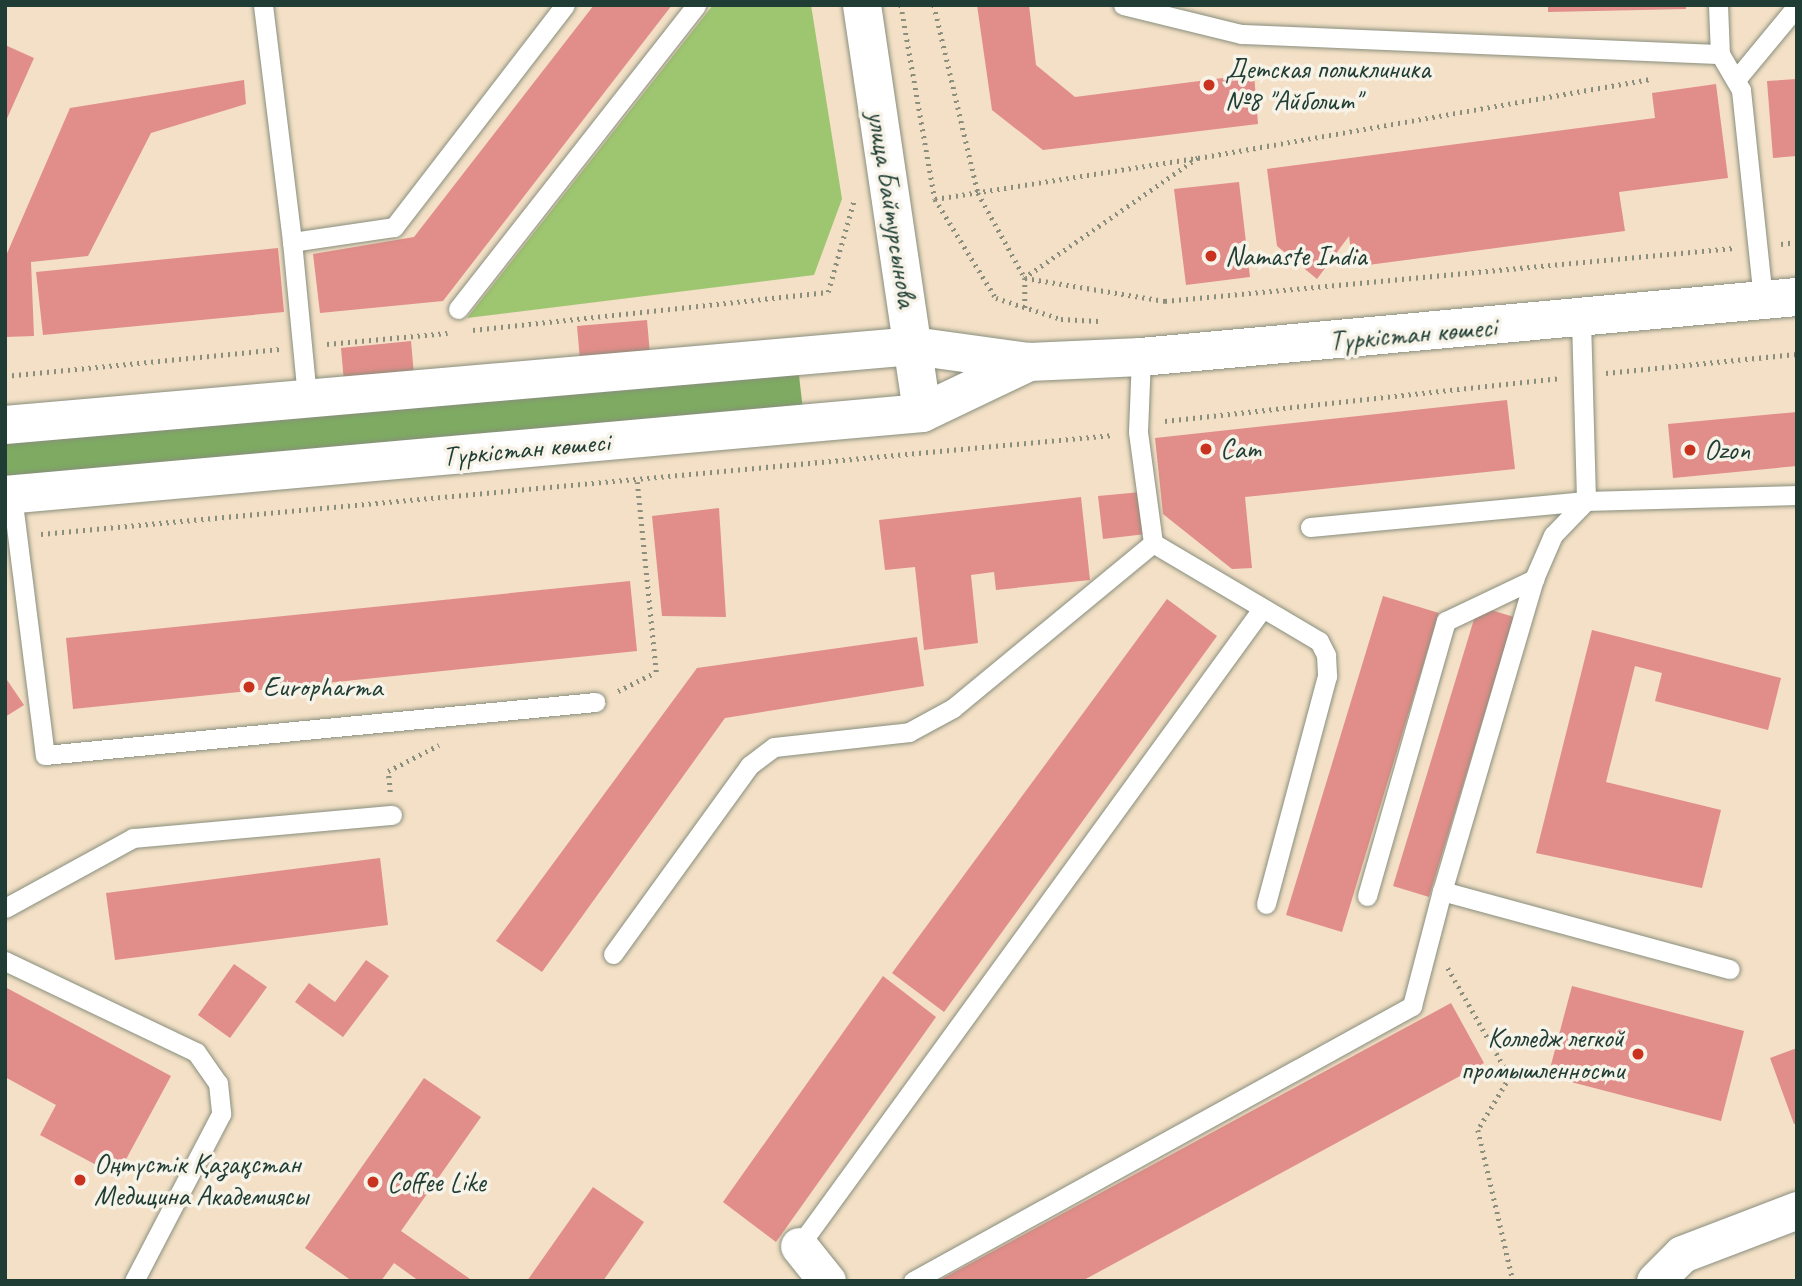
<!DOCTYPE html>
<meta charset="utf-8">
<style>
body{margin:0}
#map{position:relative;width:1802px;height:1286px;overflow:hidden;background:#f3e0c6;font-family:Caveat,sans-serif}
div>[style]{position:absolute}
[style*='--x']{left:calc(var(--x)*1px);top:calc(var(--y)*1px);width:calc(var(--w)*1px);rotate:calc(var(--a)*1deg)}
.green>*{inset:0;background:#9ec570}
.forest>*{inset:0;background:#7eaa62}
.building>*{inset:0;background:#e18d89}
.path>*{height:4.5px;margin-top:-2.25px;transform-origin:0;background:repeating-linear-gradient(90deg,#898e7d 0 2px,transparent 0 7px)}
.roads{filter:drop-shadow(0 0 2px #898e7d) drop-shadow(0 0 2px #898e7d)}
.service>*{height:19px;margin:-9.5px;padding:0 9.5px;transform-origin:9.5px;border-radius:9.5px;background:#fff}
.minor>*{height:37px;margin:-18.5px;padding:0 18.5px;transform-origin:18.5px;border-radius:18.5px;background:#fff}
.tertiary>*{height:38px;margin:-19px;padding:0 19px;transform-origin:19px;border-radius:19px;background:#fff}
.secondary>*{height:38px;margin:-19px;padding:0 19px;transform-origin:19px;border-radius:19px;background:#fff}
.dots>*{width:19px;height:19px;translate:-50% -50%;box-sizing:border-box;border:4px solid #f7f3e8;border-radius:50%}
span{translate:-50% -50%;white-space:nowrap;text-align:center;line-height:1.15;-webkit-text-stroke:7px #f7f3e8;paint-order:stroke}
.poi-label{font-size:28px;color:#1f3d34}
.left{translate:0 -50%;text-align:left}
.right{translate:-100% -50%;text-align:right}
.street-label{font-size:28px;color:#1f3d34}
.frame{position:absolute;inset:0;border:7px solid #1f3d34;pointer-events:none}
</style>
<div id="map">
<div class="green">
<div style="clip-path:polygon(713px 5px,811px 5px,842px 199px,814px 275px,467px 318px)"></div>
</div>
<div class="forest">
<div style="clip-path:polygon(797px 358px,804px 419px,5px 489px,5px 438px)"></div>
</div>
<div class="building">
<div style="clip-path:polygon(594px 5px,672px 5px,443px 301px,320px 313px,313px 254px,414px 237px)"></div>
<div style="clip-path:polygon(977px 5px,1029px 5px,1036px 65px,1075px 97px,1254px 74px,1258px 124px,1043px 150px,992px 110px)"></div>
<div style="clip-path:polygon(1548px 5px,1686px 5px,1686px 9px,1548px 12px)"></div>
<div style="clip-path:polygon(5px 45px,34px 58px,5px 123px)"></div>
<div style="clip-path:polygon(1797px 79px,1797px 156px,1773px 158px,1767px 81px)"></div>
<div style="clip-path:polygon(244px 80px,246px 104px,151px 133px,88px 256px,31px 262px,34px 336px,5px 337px,5px 258px,70px 108px)"></div>
<div style="clip-path:polygon(1716px 84px,1728px 178px,1619px 192px,1625px 231px,1353px 267px,1349px 236px,1317px 279px,1277px 246px,1267px 169px,1655px 118px,1652px 93px)"></div>
<div style="clip-path:polygon(1239px 182px,1250px 277px,1186px 285px,1174px 189px)"></div>
<div style="clip-path:polygon(278px 248px,284px 312px,43px 335px,36px 272px)"></div>
<div style="clip-path:polygon(647px 320px,650px 354px,580px 360px,577px 326px)"></div>
<div style="clip-path:polygon(411px 341px,414px 375px,344px 382px,341px 348px)"></div>
<div style="clip-path:polygon(1507px 400px,1515px 469px,1245px 497px,1252px 568px,1232px 569px,1163px 514px,1155px 438px)"></div>
<div style="clip-path:polygon(1797px 412px,1797px 466px,1673px 478px,1668px 424px)"></div>
<div style="clip-path:polygon(1141px 492px,1146px 534px,1103px 539px,1098px 496px)"></div>
<div style="clip-path:polygon(1081px 497px,1090px 580px,996px 590px,994px 572px,971px 575px,978px 643px,924px 650px,915px 567px,885px 570px,879px 520px)"></div>
<div style="clip-path:polygon(719px 508px,726px 617px,662px 616px,652px 516px)"></div>
<div style="clip-path:polygon(630px 581px,637px 651px,73px 709px,66px 638px)"></div>
<div style="clip-path:polygon(1383px 596px,1439px 613px,1342px 932px,1286px 915px)"></div>
<div style="clip-path:polygon(1167px 599px,1217px 636px,944px 1012px,892px 973px)"></div>
<div style="clip-path:polygon(1478px 606px,1514px 617px,1429px 897px,1393px 886px)"></div>
<div style="clip-path:polygon(1592px 630px,1781px 678px,1768px 730px,1655px 701px,1662px 673px,1635px 666px,1606px 782px,1721px 810px,1702px 888px,1536px 853px)"></div>
<div style="clip-path:polygon(917px 637px,924px 686px,725px 718px,542px 972px,496px 941px,697px 668px)"></div>
<div style="clip-path:polygon(5px 677px,24px 705px,5px 717px)"></div>
<div style="clip-path:polygon(380px 858px,388px 925px,115px 960px,106px 893px)"></div>
<div style="clip-path:polygon(366px 960px,389px 976px,343px 1037px,295px 1002px,309px 983px,335px 1002px)"></div>
<div style="clip-path:polygon(234px 964px,267px 987px,230px 1038px,198px 1015px)"></div>
<div style="clip-path:polygon(883px 976px,936px 1017px,776px 1242px,723px 1202px)"></div>
<div style="clip-path:polygon(1572px 986px,1744px 1031px,1721px 1121px,1548px 1076px)"></div>
<div style="clip-path:polygon(5px 987px,171px 1076px,117px 1176px,40px 1135px,56px 1105px,5px 1077px)"></div>
<div style="clip-path:polygon(1451px 1003px,1484px 1063px,1082px 1281px,938px 1281px)"></div>
<div style="clip-path:polygon(1797px 1048px,1797px 1123px,1794px 1124px,1770px 1058px)"></div>
<div style="clip-path:polygon(424px 1078px,481px 1117px,401px 1231px,473px 1281px,419px 1281px,394px 1263px,381px 1281px,352px 1281px,305px 1248px)"></div>
<div style="clip-path:polygon(593px 1187px,644px 1222px,603px 1281px,527px 1281px)"></div>
</div>
<div class="path">
<div style="--x:901;--y:5;--w:197;--a:80.1"></div>
<div style="--x:935;--y:199;--w:116;--a:58.4"></div>
<div style="--x:996;--y:298;--w:68;--a:17.9"></div>
<div style="--x:1061;--y:319;--w:38;--a:3"></div>
<div style="--x:934;--y:5;--w:193;--a:76.8"></div>
<div style="--x:978;--y:193;--w:97;--a:61.1"></div>
<div style="--x:1025;--y:278;--w:142;--a:9.3"></div>
<div style="--x:1165;--y:301;--w:571;--a:-5.32"></div>
<div style="--x:1198;--y:158;--w:461;--a:-9.9"></div>
<div style="--x:935;--y:199;--w:266;--a:-8.9"></div>
<div style="--x:1198;--y:158;--w:211;--a:145.3"></div>
<div style="--x:1025;--y:278;--w:30;--a:90"></div>
<div style="--x:1781;--y:244;--w:16;--a:-7"></div>
<div style="--x:473;--y:330;--w:357;--a:-6.1"></div>
<div style="--x:828;--y:292;--w:96;--a:-74.2"></div>
<div style="--x:327;--y:344;--w:121;--a:-5.2"></div>
<div style="--x:1606;--y:373;--w:192;--a:-5.7"></div>
<div style="--x:5;--y:376;--w:276;--a:-5.6"></div>
<div style="--x:1165;--y:421;--w:396;--a:-6.2"></div>
<div style="--x:41;--y:534;--w:1077;--a:-5.28"></div>
<div style="--x:618;--y:691;--w:42;--a:-26.6"></div>
<div style="--x:656;--y:672;--w:191;--a:-95.7"></div>
<div style="--x:390;--y:792;--w:21;--a:-95"></div>
<div style="--x:388;--y:771;--w:57;--a:-27"></div>
<div style="--x:1448;--y:968;--w:125;--a:60.4"></div>
<div style="--x:1510;--y:1077;--w:62;--a:121.1"></div>
<div style="--x:1478;--y:1130;--w:155;--a:76.9"></div>
</div>
<div class="roads">
<div class="service">
<div style="--x:263;--y:5;--w:239;--a:83"></div>
<div style="--x:1123;--y:5;--w:122;--a:13.8"></div>
<div style="--x:1241;--y:34;--w:479;--a:2.4"></div>
<div style="--x:1720;--y:54;--w:42;--a:59.7"></div>
<div style="--x:1741;--y:90;--w:211;--a:84"></div>
<div style="--x:1718;--y:5;--w:49;--a:87.7"></div>
<div style="--x:1739;--y:76;--w:91;--a:-50.4"></div>
<div style="--x:458;--y:309;--w:386;--a:-51.9"></div>
<div style="--x:1581;--y:320;--w:181;--a:88.4"></div>
<div style="--x:1586;--y:501;--w:211;--a:-1.6"></div>
<div style="--x:1141;--y:357;--w:75;--a:92.3"></div>
<div style="--x:1138;--y:432;--w:112;--a:82.3"></div>
<div style="--x:1153;--y:543;--w:193;--a:30.6"></div>
<div style="--x:1319;--y:641;--w:16;--a:63"></div>
<div style="--x:1326;--y:655;--w:21;--a:87"></div>
<div style="--x:1327;--y:676;--w:236;--a:105"></div>
<div style="--x:307;--y:397;--w:156;--a:-95.5"></div>
<div style="--x:292;--y:242;--w:103;--a:-8.4"></div>
<div style="--x:394;--y:227;--w:280;--a:-52.4"></div>
<div style="--x:12;--y:495;--w:262;--a:82.8"></div>
<div style="--x:45;--y:755;--w:553;--a:-5.5"></div>
<div style="--x:1310;--y:527;--w:277;--a:-5.4"></div>
<div style="--x:1586;--y:501;--w:47;--a:134.1"></div>
<div style="--x:1553;--y:535;--w:48;--a:113.4"></div>
<div style="--x:1534;--y:579;--w:325;--a:106.4"></div>
<div style="--x:1442;--y:891;--w:298;--a:15.2"></div>
<div style="--x:1367;--y:896;--w:286;--a:-74"></div>
<div style="--x:1446;--y:621;--w:98;--a:-25.5"></div>
<div style="--x:5;--y:908;--w:146;--a:-28.7"></div>
<div style="--x:133;--y:838;--w:260;--a:-5.1"></div>
<div style="--x:613;--y:954;--w:233;--a:-54.1"></div>
<div style="--x:750;--y:765;--w:30;--a:-37"></div>
<div style="--x:774;--y:747;--w:136;--a:-6.3"></div>
<div style="--x:909;--y:732;--w:50;--a:-28.6"></div>
<div style="--x:953;--y:708;--w:259;--a:-39.5"></div>
<div style="--x:5;--y:961;--w:212;--a:25.5"></div>
<div style="--x:196;--y:1052;--w:38;--a:55"></div>
<div style="--x:218;--y:1083;--w:31;--a:84"></div>
<div style="--x:221;--y:1114;--w:188;--a:117.5"></div>
<div style="--x:799;--y:1246;--w:787;--a:-53.99"></div>
<div style="--x:913;--y:1281;--w:570;--a:-28.86"></div>
<div style="--x:1412;--y:1006;--w:119;--a:-75.4"></div>
</div>
<div class="minor">
<div style="--x:799;--y:1246;--w:45;--a:51.3"></div>
<div style="--x:1655;--y:1281;--w:38;--a:-45"></div>
<div style="--x:1682;--y:1254;--w:123;--a:-20.9"></div>
</div>
<div class="tertiary">
<div style="--x:862;--y:5;--w:412;--a:81.6"></div>
</div>
<div class="secondary">
<div style="--x:5;--y:425;--w:911;--a:-4.97"></div>
<div style="--x:913;--y:346;--w:117;--a:7.9"></div>
<div style="--x:1029;--y:362;--w:112;--a:-2.6"></div>
<div style="--x:1141;--y:357;--w:659;--a:-5.23"></div>
<div style="--x:5;--y:495;--w:921;--a:-5.11"></div>
<div style="--x:922;--y:413;--w:119;--a:-25.5"></div>
</div>
</div>
<div class="dots">
<div style="left:1209px;top:85px;background:#c8321e"></div>
<div style="left:1211px;top:256px;background:#c8321e"></div>
<div style="left:1206px;top:449px;background:#c8321e"></div>
<div style="left:1690px;top:450px;background:#c8321e"></div>
<div style="left:249px;top:687px;background:#c8321e"></div>
<div style="left:1638px;top:1054px;background:#c8321e"></div>
<div style="left:80px;top:1180px;background:#c8321e"></div>
<div style="left:373px;top:1182px;background:#c8321e"></div>
</div>
<div class="poi-label">
<span class="left" style="left:1225px;top:85px">Детская поликлиника<br>№8 "Айболит"</span>
<span class="left" style="left:1225px;top:256px">Namaste India</span>
<span class="left" style="left:1220px;top:449px">Сат</span>
<span class="left" style="left:1704px;top:450px">Ozon</span>
<span class="left" style="left:263px;top:687px">Europharma</span>
<span class="right" style="left:1624px;top:1054px">Колледж легкой<br>промышленности</span>
<span class="left" style="left:94px;top:1180px">Оңтүстік Қазақстан<br>Медицина Академиясы</span>
<span class="left" style="left:387px;top:1182px">Coffee Like</span>
</div>
<div class="street-label">
<span style="left:892px;top:209px;rotate:81deg">улица Байтурсынова</span>
<span style="left:1413px;top:334px;rotate:-5deg">Түркістан көшесі</span>
<span style="left:526px;top:449px;rotate:-5deg">Түркістан көшесі</span>
</div>
<div class="frame"></div>
</div>
